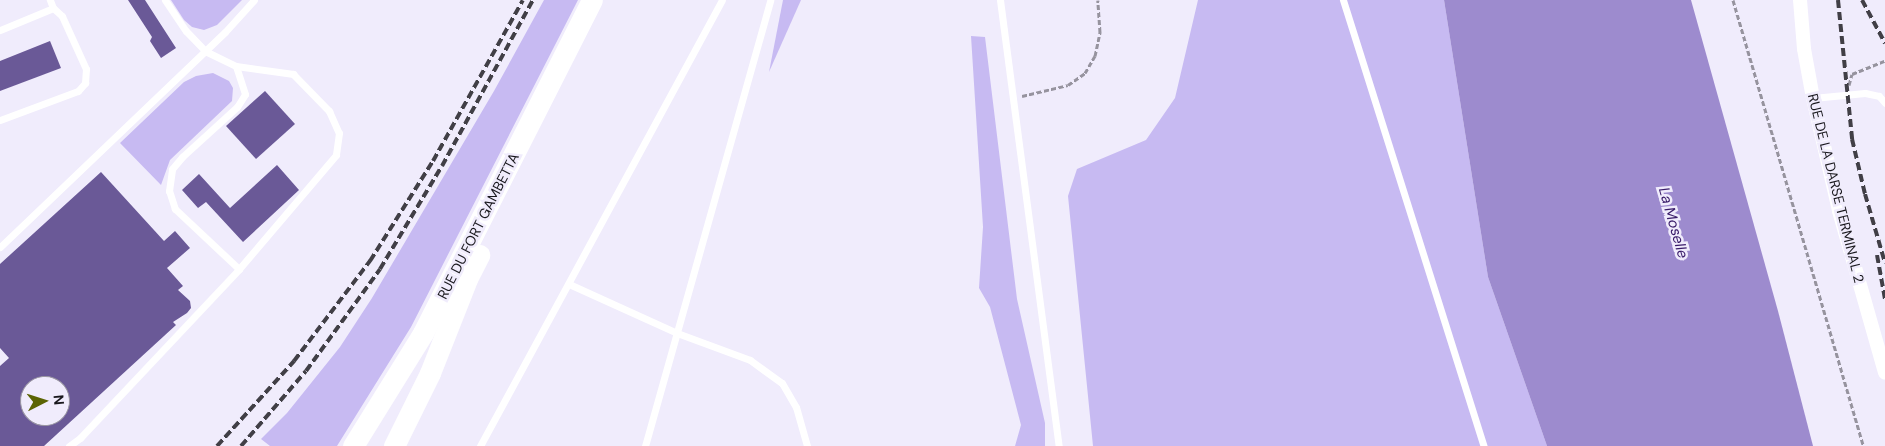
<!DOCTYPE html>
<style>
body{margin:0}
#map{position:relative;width:1885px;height:446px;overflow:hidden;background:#f0ecfc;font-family:"DM Sans",sans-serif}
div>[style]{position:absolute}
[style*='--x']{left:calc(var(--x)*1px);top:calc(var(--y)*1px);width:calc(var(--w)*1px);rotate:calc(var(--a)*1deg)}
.green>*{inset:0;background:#c7baf2}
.water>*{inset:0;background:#9d8bce}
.building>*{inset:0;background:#6a5997}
.path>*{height:3px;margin-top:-1.5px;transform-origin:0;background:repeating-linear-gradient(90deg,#96939e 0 5px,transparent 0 7.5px)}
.service>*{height:7px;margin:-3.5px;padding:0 3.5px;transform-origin:3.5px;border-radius:3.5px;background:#fff}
.minor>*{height:14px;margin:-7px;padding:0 7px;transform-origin:7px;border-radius:7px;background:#fff}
.primary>*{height:21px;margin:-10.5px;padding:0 10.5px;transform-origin:10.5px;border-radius:10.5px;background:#fff}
.rail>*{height:4px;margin-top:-2px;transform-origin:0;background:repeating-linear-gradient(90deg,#413f46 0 8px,transparent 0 12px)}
span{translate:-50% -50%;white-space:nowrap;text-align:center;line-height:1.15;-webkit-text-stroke:5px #f0ecfc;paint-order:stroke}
.street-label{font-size:14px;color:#18171c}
.water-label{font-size:15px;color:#391b69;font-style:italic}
.north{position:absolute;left:20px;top:376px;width:50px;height:50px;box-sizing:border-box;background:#f0ecfc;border:1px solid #9a97a2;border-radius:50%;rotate:85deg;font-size:14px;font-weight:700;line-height:20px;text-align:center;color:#18171c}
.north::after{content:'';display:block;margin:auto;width:18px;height:22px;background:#5b6404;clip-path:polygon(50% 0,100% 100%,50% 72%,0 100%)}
</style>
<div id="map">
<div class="green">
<div style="clip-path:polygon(171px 0,242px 0,217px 25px,204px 30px,192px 27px,184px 20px)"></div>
<div style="clip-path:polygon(544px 0,578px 0,411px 327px,337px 446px,270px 446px,261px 439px,287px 413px,340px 347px,372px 298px,494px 91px)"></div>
<div style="clip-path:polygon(783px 0,801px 0,769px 72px)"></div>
<div style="clip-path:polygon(1198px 0,1444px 0,1488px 277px,1547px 446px,1093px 446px,1068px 196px,1077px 169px,1146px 140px,1175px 98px)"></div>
<div style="clip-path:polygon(971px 36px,985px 37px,1017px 299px,1045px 423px,1045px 446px,1015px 446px,1021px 425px,990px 307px,979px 288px,983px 227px)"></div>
<div style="clip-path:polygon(213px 73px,229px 81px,233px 88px,232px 101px,170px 160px,161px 185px,120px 143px,184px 82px,196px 76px)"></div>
</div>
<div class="water">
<div style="clip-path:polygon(1444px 0,1691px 0,1778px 311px,1813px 446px,1547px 446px,1488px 277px)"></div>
</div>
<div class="building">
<div style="clip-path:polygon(128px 0,145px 0,176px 48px,161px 58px,150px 41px,152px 37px)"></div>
<div style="clip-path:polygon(50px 41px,61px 68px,0 91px,0 61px)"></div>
<div style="clip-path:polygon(265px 91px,295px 124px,256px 159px,226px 126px)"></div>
<div style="clip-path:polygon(277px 165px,299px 190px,243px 242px,206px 202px,198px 208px,182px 190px,199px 174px,230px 208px)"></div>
<div style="clip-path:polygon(evenodd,101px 172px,164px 241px,175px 231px,190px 248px,167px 268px,183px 286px,178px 290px,190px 301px,191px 308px,187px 313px,173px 322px,176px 325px,44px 446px,0 446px,0 366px,9px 358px,0 348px,0 264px,101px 172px,30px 386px,60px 386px,60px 416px,30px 416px,30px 386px)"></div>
</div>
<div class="path">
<div style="--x:1733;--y:0;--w:465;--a:73.7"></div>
<div style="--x:1849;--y:85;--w:11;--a:-75"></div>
<div style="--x:1852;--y:74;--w:35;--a:-22"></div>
<div style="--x:1022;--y:96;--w:47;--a:-13.4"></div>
<div style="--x:1068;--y:85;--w:21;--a:-35"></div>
<div style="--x:1085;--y:73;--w:20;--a:-60"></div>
<div style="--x:1095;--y:56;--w:25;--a:-78"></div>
<div style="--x:1100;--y:32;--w:32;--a:-94"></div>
</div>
<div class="service">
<div style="--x:165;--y:0;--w:37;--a:56"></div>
<div style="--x:186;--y:31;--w:28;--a:46"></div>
<div style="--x:205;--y:51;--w:34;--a:26"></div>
<div style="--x:236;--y:66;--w:58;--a:8"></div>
<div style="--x:293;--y:74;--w:52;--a:45.8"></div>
<div style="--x:329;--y:111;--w:24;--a:66"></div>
<div style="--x:339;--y:133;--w:22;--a:98"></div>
<div style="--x:336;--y:155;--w:150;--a:130.4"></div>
<div style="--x:239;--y:269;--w:88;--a:-136.8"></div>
<div style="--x:175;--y:209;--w:19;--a:-108"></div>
<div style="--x:169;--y:191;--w:22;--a:-82"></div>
<div style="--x:172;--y:169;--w:16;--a:-50"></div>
<div style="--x:182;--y:157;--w:74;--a:-42.3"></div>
<div style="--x:237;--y:107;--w:15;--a:-58"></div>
<div style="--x:245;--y:94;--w:29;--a:-108"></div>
<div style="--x:1000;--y:0;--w:450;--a:82.5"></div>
<div style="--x:1343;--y:0;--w:468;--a:72.5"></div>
<div style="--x:0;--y:30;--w:57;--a:-22.5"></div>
<div style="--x:53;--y:8;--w:9;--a:-111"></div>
<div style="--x:1813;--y:98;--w:52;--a:-5.5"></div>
<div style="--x:1865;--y:93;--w:14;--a:12"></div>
<div style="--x:1879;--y:96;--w:9;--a:49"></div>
<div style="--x:0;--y:120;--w:83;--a:-20.4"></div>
<div style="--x:78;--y:91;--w:11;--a:-49"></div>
<div style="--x:85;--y:83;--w:14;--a:-86"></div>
<div style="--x:86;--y:69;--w:58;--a:-114.4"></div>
<div style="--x:62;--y:16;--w:12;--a:-138"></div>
<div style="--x:0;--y:247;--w:311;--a:-43.7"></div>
<div style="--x:225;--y:32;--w:43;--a:-47.8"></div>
<div style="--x:569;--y:284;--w:119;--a:24.4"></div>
<div style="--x:677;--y:333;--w:78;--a:20.3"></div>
<div style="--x:750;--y:360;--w:39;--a:36"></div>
<div style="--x:782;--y:383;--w:28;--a:60"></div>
<div style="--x:796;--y:407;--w:41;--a:74.2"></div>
<div style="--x:69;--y:446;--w:14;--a:-36"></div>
<div style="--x:80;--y:438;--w:232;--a:-46.7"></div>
<div style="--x:480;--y:446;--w:507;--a:-61.52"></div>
<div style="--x:645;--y:446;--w:463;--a:-74.3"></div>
</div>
<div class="minor">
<div style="--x:1800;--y:0;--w:49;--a:85.3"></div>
<div style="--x:1804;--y:49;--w:50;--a:79.6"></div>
<div style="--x:1813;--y:98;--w:116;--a:77"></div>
<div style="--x:1839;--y:211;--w:168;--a:74.1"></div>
</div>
<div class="primary">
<div style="--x:353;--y:446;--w:133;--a:-58.2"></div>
<div style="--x:423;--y:333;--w:373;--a:-63.1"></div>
<div style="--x:394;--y:446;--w:81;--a:-63.7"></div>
<div style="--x:430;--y:373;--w:101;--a:-68.5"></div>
<div style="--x:467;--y:279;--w:27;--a:-63"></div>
</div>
<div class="rail">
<div style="--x:1838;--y:0;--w:140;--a:84.2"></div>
<div style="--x:1852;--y:139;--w:57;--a:76.7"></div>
<div style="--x:1865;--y:194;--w:72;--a:73.8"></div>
<div style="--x:1862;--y:0;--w:49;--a:61.9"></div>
<div style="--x:1877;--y:255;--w:45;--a:79.7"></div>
<div style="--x:217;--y:446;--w:115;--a:-47.8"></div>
<div style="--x:294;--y:361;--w:126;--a:-52.8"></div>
<div style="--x:370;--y:261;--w:118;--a:-57.8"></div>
<div style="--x:433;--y:161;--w:184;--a:-60.8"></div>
<div style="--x:241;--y:446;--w:99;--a:-49.1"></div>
<div style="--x:306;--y:371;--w:126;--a:-54"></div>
<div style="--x:380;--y:269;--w:120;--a:-59"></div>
<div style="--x:442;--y:166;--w:189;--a:-61.3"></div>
</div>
<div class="street-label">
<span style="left:1836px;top:188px;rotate:76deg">RUE DE LA DARSE TERMINAL 2</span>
<span style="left:478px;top:226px;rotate:-63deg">RUE DU FORT GAMBETTA</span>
</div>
<div class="water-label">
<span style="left:1673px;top:223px;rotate:74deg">La Moselle</span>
</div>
<div class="north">N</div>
</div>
